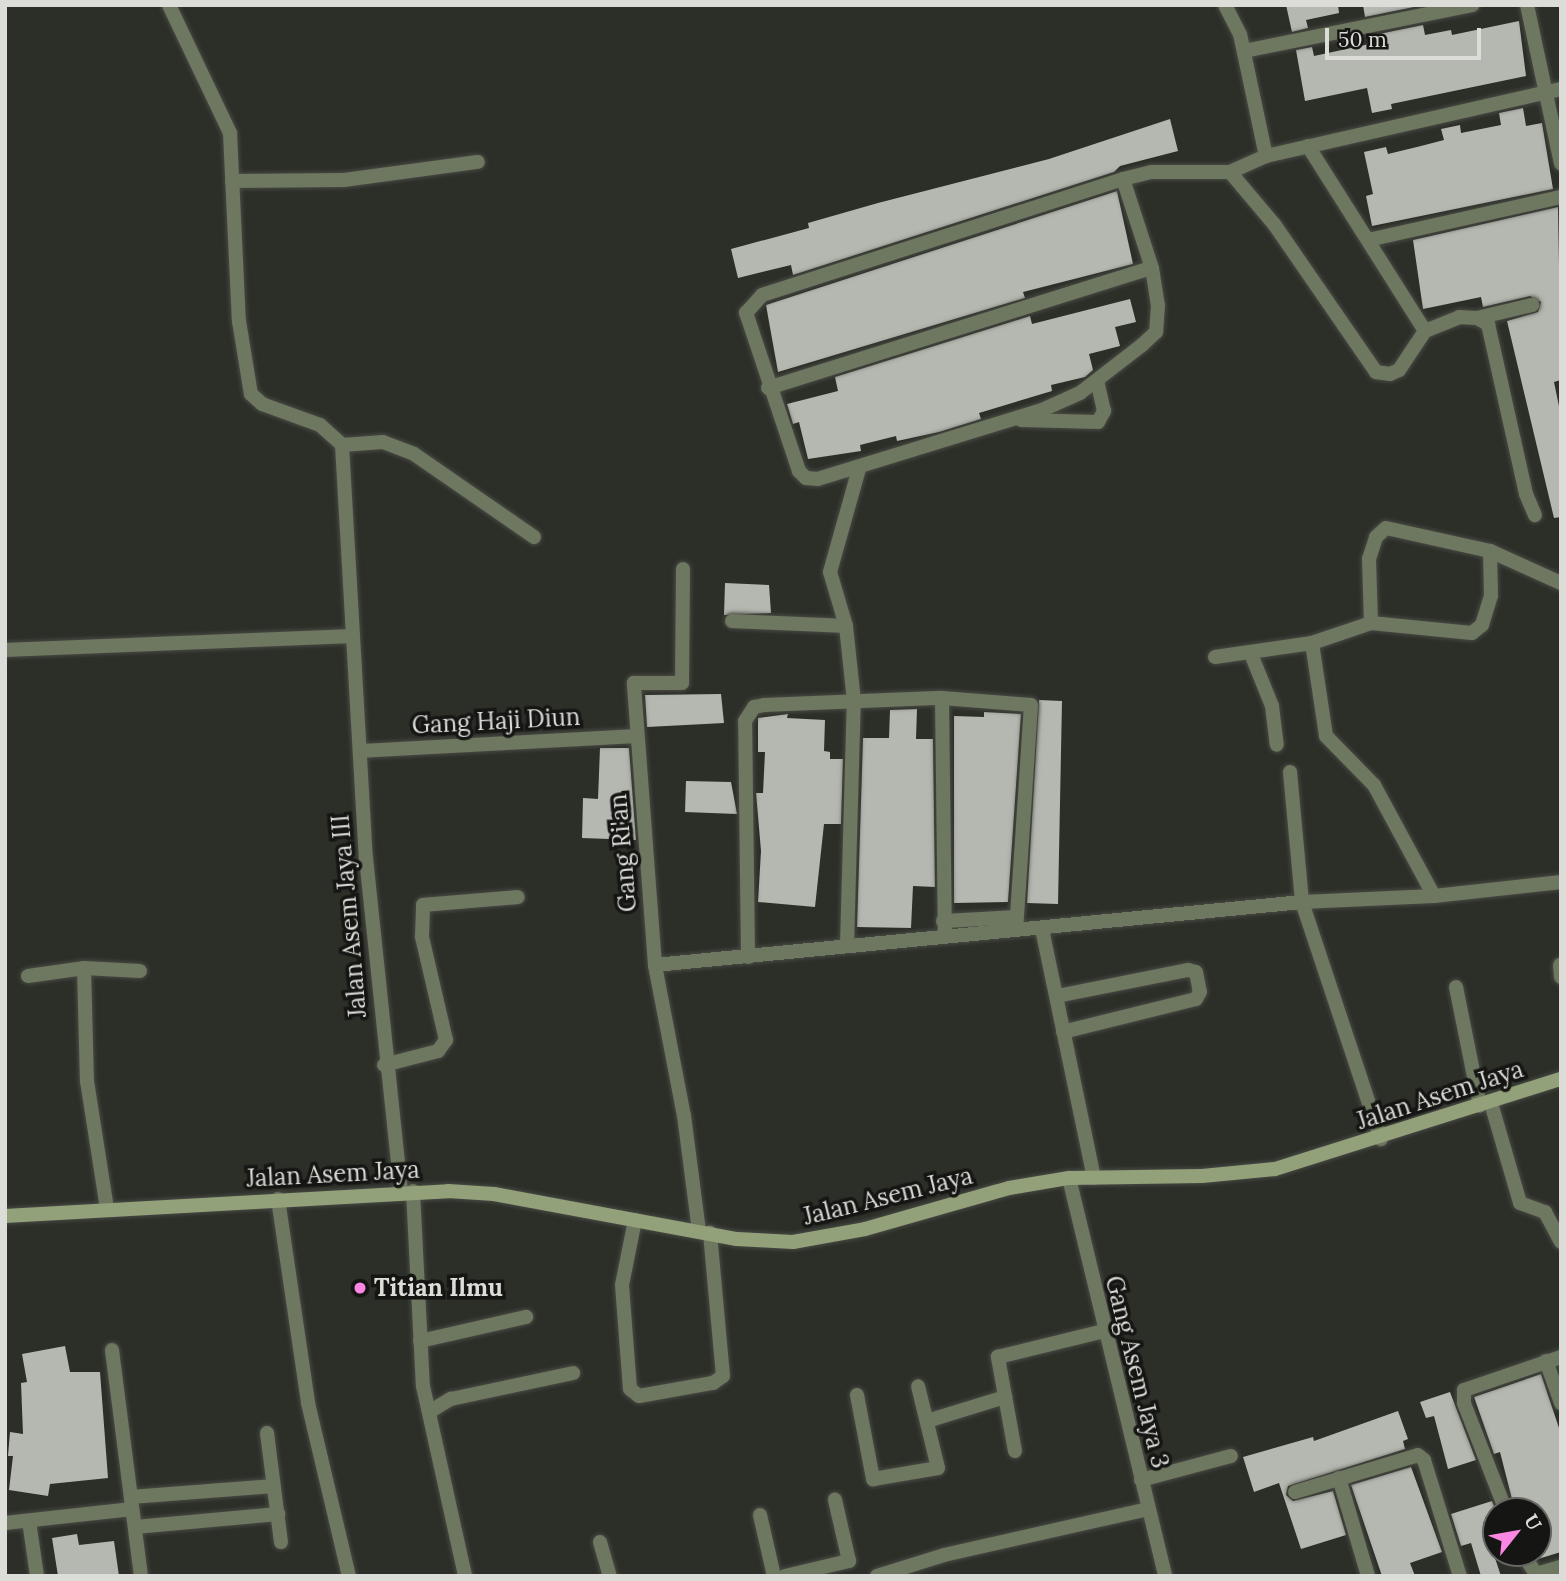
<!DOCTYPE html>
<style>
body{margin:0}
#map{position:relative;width:1566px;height:1581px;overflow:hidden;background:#2c2e28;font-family:Lora,serif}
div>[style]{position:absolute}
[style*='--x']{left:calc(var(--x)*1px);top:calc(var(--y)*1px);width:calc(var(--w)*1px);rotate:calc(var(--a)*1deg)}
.building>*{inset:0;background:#b5b8b0}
.roads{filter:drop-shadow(0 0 2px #484a44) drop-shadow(0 0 2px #484a44)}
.street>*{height:14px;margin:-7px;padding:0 7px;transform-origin:7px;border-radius:7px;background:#6e775f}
.secondary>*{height:14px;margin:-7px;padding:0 7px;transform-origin:7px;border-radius:7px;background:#92a17a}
.dots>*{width:19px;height:19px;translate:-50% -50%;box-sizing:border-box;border:4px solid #151613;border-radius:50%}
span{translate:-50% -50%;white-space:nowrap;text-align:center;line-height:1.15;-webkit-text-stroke:7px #151613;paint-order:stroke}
.street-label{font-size:24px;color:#dcddd9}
.poi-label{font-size:24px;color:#dcddd9;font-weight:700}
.left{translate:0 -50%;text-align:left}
.frame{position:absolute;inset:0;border:7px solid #dcddd9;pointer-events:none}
.north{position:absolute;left:1482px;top:1497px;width:70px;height:70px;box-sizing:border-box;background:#151613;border:2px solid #656662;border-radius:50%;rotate:59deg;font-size:19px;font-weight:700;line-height:28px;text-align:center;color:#dcddd9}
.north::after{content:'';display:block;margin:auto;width:24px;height:32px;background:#fc86e4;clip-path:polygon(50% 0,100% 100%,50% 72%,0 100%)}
.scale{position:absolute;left:1325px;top:28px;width:156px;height:32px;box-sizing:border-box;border:4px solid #dcddd9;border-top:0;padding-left:9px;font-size:21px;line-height:24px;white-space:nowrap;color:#dcddd9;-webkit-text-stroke:5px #151613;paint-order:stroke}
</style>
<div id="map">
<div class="building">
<div style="clip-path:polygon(1286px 5px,1338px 5px,1339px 13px,1306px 20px,1308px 28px,1292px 32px)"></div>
<div style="clip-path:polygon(1363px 5px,1418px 5px,1419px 6px,1365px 17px)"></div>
<div style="clip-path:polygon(1519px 21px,1526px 76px,1391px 104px,1392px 109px,1372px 113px,1367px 88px,1305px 101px,1296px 50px,1312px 47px,1314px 56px,1365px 45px,1371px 42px,1369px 36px,1423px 25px,1425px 35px,1451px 30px,1452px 35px)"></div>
<div style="clip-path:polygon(1523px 108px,1526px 126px,1542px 123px,1553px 189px,1372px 226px,1366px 196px,1373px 194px,1364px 152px,1386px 147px,1388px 154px,1421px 146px,1444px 140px,1441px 129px,1460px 125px,1461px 133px,1501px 125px,1499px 113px)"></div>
<div style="clip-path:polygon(1170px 119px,1178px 151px,1120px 166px,1114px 172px,793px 275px,791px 265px,738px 278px,731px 249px,809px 228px,808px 223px,878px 203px,1049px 159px)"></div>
<div style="clip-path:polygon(1117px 191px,1133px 264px,1023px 292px,1025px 298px,778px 372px,766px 305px)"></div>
<div style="clip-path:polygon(1558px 207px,1561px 380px,1554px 382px,1561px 416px,1561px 517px,1554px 518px,1507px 321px,1538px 312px,1541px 302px,1530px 296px,1483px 307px,1481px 297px,1423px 309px,1413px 240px)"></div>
<div style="clip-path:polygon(1130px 299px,1136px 322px,1115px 327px,1120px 346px,1089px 354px,1093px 370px,1085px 377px,1051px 385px,1052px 391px,979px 413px,981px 419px,939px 432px,897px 441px,896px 436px,860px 445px,861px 451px,808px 459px,799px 422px,793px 424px,787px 404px,838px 391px,835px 377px,1030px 316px,1032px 324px)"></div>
<div style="clip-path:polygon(725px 583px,769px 585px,771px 613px,724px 615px)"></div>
<div style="clip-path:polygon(721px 694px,724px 723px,647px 727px,645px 695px)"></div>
<div style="clip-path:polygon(1039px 700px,1062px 701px,1058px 904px,1027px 903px)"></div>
<div style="clip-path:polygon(917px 709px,916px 739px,933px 739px,935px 887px,913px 886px,911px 928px,857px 927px,863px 738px,889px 738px,890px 710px)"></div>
<div style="clip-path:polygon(984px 712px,1021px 714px,1008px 902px,954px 903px,954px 716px,984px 717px)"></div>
<div style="clip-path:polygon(788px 714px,787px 718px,825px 720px,824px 751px,830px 752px,830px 759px,843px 759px,841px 824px,824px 824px,815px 907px,758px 902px,761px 851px,756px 793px,763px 793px,765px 752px,758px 752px,758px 718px)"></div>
<div style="clip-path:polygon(600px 748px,629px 748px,636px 840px,582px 838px,583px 798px,598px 799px)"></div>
<div style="clip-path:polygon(686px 781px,731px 782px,737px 814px,685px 812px)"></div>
<div style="clip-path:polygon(65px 1346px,70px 1372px,100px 1372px,108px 1478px,50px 1484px,48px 1496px,9px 1490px,13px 1456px,8px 1456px,10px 1432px,23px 1434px,21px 1383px,27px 1382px,22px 1354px)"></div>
<div style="clip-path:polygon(1541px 1374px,1561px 1434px,1561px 1552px,1538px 1559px,1538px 1511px,1515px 1511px,1500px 1452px,1494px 1454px,1474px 1397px)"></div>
<div style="clip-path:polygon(1450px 1392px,1476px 1460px,1448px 1469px,1434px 1416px,1426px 1418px,1420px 1402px)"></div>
<div style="clip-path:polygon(1398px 1411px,1408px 1439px,1403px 1441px,1405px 1449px,1288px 1486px,1286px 1495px,1293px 1501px,1333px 1491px,1346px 1535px,1301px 1549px,1279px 1483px,1254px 1492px,1243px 1457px,1313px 1437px,1314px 1441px)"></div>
<div style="clip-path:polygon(1411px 1467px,1442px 1552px,1410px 1563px,1415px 1576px,1382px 1576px,1351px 1485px)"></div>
<div style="clip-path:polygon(1492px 1501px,1496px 1511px,1489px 1511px,1492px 1519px,1483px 1522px,1501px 1576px,1481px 1576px,1471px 1543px,1461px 1546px,1451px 1514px)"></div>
<div style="clip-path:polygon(77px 1534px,79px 1545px,114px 1541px,119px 1576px,58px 1576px,52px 1538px)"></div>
</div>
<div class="roads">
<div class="street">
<div style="--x:169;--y:5;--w:142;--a:64.5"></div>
<div style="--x:230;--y:133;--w:188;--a:87.3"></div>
<div style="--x:239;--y:321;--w:74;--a:80.7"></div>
<div style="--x:251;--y:394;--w:15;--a:42"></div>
<div style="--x:262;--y:404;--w:62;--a:19.9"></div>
<div style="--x:320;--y:425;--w:30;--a:42"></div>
<div style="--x:342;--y:445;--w:414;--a:86.7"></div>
<div style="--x:366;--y:858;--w:335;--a:84"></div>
<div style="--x:1225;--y:5;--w:33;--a:63"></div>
<div style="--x:1240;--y:34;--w:125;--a:78"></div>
<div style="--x:1527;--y:5;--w:162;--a:77.9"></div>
<div style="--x:1244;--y:51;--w:233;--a:-11.4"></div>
<div style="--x:1308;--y:146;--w:219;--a:57.7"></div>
<div style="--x:1425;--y:331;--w:37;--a:-22"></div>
<div style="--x:1459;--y:317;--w:18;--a:3"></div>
<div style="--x:1477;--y:318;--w:13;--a:29"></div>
<div style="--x:1488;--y:324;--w:174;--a:77.4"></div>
<div style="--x:1526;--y:494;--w:23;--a:67"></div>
<div style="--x:1230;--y:172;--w:68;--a:49.8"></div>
<div style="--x:1274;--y:224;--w:180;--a:55.4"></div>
<div style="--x:1376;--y:372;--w:14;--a:8"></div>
<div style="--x:1390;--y:374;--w:10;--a:-24"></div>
<div style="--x:1399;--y:370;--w:47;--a:-56.3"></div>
<div style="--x:1123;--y:179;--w:94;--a:72"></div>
<div style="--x:1152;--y:268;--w:37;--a:81"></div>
<div style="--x:1158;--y:305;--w:27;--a:94"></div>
<div style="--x:1156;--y:332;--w:19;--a:137"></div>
<div style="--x:1142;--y:345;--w:78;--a:142.3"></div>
<div style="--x:1080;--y:393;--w:42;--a:155.9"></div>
<div style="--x:1042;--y:410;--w:234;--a:162.9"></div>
<div style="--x:818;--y:479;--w:12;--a:-175"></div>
<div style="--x:806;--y:478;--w:10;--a:-135"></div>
<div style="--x:799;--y:471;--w:167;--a:-108.5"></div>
<div style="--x:746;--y:313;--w:24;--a:-48"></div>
<div style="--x:762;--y:295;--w:379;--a:-17.8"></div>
<div style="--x:1123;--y:179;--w:30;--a:-14"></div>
<div style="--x:1152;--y:172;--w:78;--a:0"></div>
<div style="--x:1230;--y:172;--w:39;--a:-24"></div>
<div style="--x:1266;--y:156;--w:303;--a:-12.8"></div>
<div style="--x:232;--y:181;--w:112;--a:-0.5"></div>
<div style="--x:344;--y:180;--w:135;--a:-7.7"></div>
<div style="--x:1368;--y:240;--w:198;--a:-12.6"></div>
<div style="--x:1477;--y:318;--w:57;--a:-13.3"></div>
<div style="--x:768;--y:388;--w:402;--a:-17.4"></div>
<div style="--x:1021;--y:420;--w:77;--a:1.5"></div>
<div style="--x:1098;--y:422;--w:13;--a:-61"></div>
<div style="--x:1104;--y:411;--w:31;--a:-103"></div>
<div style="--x:342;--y:445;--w:41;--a:-4.2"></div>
<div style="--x:383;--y:442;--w:33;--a:21"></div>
<div style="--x:414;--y:454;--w:146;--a:34.7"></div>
<div style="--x:732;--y:621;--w:114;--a:2.5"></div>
<div style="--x:1371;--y:623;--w:64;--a:-91.8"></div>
<div style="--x:1369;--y:559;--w:23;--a:-72"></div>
<div style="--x:1376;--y:537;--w:13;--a:-42"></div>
<div style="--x:1386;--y:528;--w:107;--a:12.5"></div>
<div style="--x:1490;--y:551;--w:78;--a:24.3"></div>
<div style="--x:1312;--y:643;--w:94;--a:81.4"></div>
<div style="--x:1326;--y:736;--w:69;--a:45.6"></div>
<div style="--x:1374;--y:785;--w:126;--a:61.6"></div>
<div style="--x:5;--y:650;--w:348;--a:-2.3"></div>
<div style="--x:1251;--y:654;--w:56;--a:68"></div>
<div style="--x:1272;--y:706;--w:39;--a:83"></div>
<div style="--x:1215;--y:657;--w:98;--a:-8.2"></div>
<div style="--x:1312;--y:643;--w:62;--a:-18.7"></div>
<div style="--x:1371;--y:623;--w:101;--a:5.7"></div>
<div style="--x:1472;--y:633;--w:13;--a:-39"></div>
<div style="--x:1482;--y:625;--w:30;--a:-73"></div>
<div style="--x:1491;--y:596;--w:45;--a:-91.3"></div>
<div style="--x:942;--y:698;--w:238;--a:89.3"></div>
<div style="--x:360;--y:751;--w:275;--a:-3.1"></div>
<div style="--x:1290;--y:772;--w:131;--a:84.7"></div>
<div style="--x:1302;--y:902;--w:250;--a:71.6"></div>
<div style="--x:943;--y:921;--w:71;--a:-3.2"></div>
<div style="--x:1042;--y:929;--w:254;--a:78.2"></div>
<div style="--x:847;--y:945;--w:244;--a:-88.4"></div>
<div style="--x:854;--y:701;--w:75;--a:-96.1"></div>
<div style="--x:846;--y:626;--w:56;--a:-106.5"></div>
<div style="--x:830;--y:572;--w:107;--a:-74.3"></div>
<div style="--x:748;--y:957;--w:236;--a:-90.7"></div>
<div style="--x:745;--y:721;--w:17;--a:-57"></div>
<div style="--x:754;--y:707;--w:10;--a:-11"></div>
<div style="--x:764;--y:705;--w:178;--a:-2.3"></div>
<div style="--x:942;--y:698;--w:89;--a:4.5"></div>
<div style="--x:1031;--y:705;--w:225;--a:93.8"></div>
<div style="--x:655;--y:965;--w:283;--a:-94.3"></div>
<div style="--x:634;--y:683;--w:48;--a:0"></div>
<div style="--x:682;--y:683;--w:114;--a:-89.5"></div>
<div style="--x:1560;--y:965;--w:12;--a:85"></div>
<div style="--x:84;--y:968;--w:113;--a:88.5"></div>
<div style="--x:87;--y:1081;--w:129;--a:81.1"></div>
<div style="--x:28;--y:976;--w:57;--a:-8.1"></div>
<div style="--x:84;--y:968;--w:56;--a:3.1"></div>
<div style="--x:1456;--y:987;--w:121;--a:78.6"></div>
<div style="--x:1057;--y:996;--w:134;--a:-11.2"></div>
<div style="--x:1188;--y:970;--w:8;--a:14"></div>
<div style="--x:1196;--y:972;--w:20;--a:79"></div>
<div style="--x:1200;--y:992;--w:8;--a:120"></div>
<div style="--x:1196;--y:999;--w:137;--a:166.1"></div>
<div style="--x:384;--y:1065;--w:56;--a:-14.5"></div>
<div style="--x:438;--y:1051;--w:14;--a:-54"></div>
<div style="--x:446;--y:1040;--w:106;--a:-103.1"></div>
<div style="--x:422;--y:937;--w:32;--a:-88"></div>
<div style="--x:423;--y:905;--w:95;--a:-4.8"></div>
<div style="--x:1491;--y:1103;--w:104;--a:73.8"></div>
<div style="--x:1520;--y:1203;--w:27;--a:20"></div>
<div style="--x:1545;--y:1212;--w:34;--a:62"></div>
<div style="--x:1069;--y:1178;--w:409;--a:76.4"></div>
<div style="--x:413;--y:1191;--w:195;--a:87.1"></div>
<div style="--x:423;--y:1386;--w:195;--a:77.5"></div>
<div style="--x:278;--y:1199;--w:206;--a:81.6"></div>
<div style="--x:308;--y:1403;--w:178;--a:76.7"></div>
<div style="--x:635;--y:1220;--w:66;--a:101.3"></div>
<div style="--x:622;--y:1285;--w:104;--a:85.6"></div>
<div style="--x:630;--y:1389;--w:11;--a:38"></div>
<div style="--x:639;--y:1396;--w:75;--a:-10"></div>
<div style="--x:713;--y:1383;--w:12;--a:-35"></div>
<div style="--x:723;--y:1376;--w:144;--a:-95.2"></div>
<div style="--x:699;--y:1231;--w:116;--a:-97.4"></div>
<div style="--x:684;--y:1116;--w:154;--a:-100.9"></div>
<div style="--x:655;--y:965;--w:650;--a:-5.56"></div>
<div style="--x:1302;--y:902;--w:132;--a:-2.6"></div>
<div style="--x:1434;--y:896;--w:128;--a:-6.3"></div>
<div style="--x:420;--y:1341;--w:109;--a:-12.8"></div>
<div style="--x:112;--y:1350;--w:228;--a:82.7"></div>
<div style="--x:1546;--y:1361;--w:45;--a:70.3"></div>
<div style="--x:857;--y:1395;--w:86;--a:79.2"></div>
<div style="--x:873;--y:1479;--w:66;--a:-9.6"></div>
<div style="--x:938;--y:1468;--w:84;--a:-103.7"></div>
<div style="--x:429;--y:1412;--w:26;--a:-31"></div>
<div style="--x:451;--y:1399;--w:125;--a:-12"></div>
<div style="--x:927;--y:1421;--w:82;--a:-17.1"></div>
<div style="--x:267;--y:1433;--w:110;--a:82.7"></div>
<div style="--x:1015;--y:1451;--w:96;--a:-100.3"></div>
<div style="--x:998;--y:1357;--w:109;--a:-13.8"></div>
<div style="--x:1339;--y:1478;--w:102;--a:73.5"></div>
<div style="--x:1141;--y:1480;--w:93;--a:-14.9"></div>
<div style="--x:1295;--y:1492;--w:128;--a:-16.7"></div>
<div style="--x:1418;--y:1455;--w:8;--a:40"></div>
<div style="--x:1424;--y:1460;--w:121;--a:72.8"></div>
<div style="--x:131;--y:1497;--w:143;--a:-4.4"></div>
<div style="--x:1506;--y:1511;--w:116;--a:-111.3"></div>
<div style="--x:1464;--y:1403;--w:13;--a:-90"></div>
<div style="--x:1464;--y:1390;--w:102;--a:-18.8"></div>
<div style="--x:760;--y:1515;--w:63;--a:77.1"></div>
<div style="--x:29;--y:1521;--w:56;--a:81.7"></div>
<div style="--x:5;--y:1523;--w:128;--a:-6.3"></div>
<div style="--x:135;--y:1527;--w:144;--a:-5.2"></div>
<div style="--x:600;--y:1542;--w:35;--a:74"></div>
<div style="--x:1522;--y:1553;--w:25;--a:56"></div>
<div style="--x:1536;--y:1574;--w:26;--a:-16"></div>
<div style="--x:785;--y:1576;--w:66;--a:-13.2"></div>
<div style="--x:849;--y:1561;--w:63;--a:-102.9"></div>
<div style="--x:877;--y:1576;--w:70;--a:-17.4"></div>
<div style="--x:944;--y:1555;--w:209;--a:-12.7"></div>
</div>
<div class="secondary">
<div style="--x:5;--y:1216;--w:444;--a:-3.2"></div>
<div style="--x:448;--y:1191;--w:46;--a:3.7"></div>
<div style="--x:494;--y:1194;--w:247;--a:10.5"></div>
<div style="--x:737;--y:1239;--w:56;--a:3.1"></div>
<div style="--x:793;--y:1242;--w:73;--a:-10.2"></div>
<div style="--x:865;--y:1229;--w:150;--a:-15.9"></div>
<div style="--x:1009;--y:1188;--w:61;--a:-9.5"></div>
<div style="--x:1069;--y:1178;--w:133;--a:-0.9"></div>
<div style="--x:1202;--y:1176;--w:73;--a:-5.5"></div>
<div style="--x:1275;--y:1169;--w:300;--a:-17.5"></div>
</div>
</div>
<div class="dots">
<div style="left:360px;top:1288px;background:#fc86e4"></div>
</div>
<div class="street-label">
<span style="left:496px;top:721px;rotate:-3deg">Gang Haji Diun</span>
<span style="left:623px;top:853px;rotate:-95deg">Gang Ri'an</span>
<span style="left:349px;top:916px;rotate:-95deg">Jalan Asem Jaya III</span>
<span style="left:1440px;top:1095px;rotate:-18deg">Jalan Asem Jaya</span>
<span style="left:333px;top:1174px;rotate:-3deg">Jalan Asem Jaya</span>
<span style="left:888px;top:1196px;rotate:-14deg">Jalan Asem Jaya</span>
<span style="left:1137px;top:1372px;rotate:76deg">Gang Asem Jaya 3</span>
</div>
<div class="poi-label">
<span class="left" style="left:374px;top:1288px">Titian Ilmu</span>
</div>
<div class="frame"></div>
<div class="north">U</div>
<div class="scale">50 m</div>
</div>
